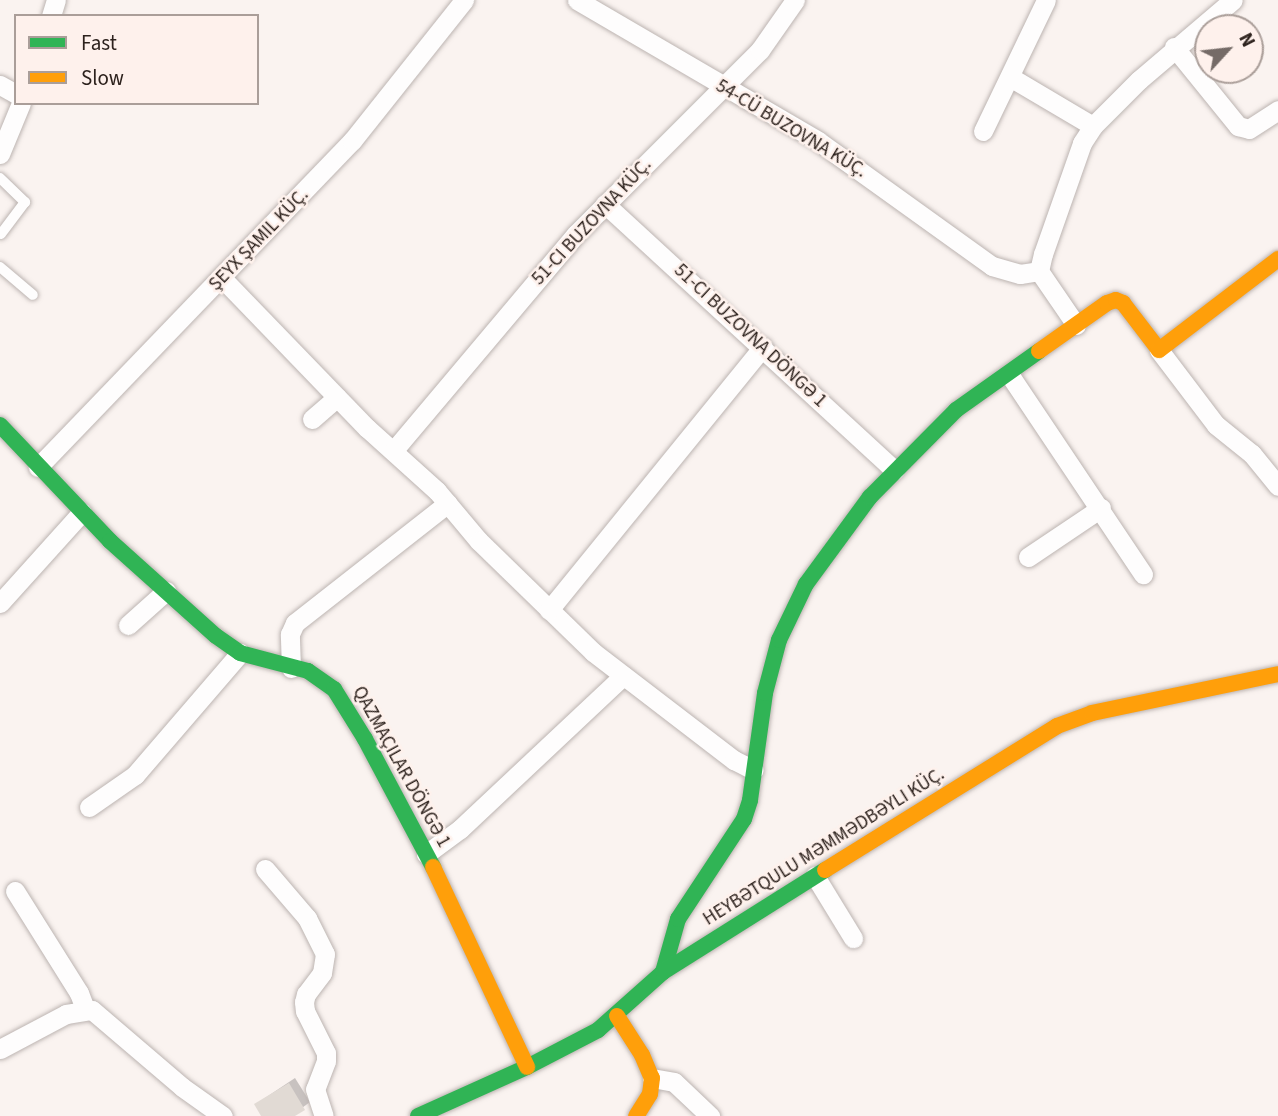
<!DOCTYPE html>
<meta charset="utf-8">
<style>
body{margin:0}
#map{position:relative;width:1278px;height:1116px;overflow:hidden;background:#faf3f0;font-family:"Source Sans 3",sans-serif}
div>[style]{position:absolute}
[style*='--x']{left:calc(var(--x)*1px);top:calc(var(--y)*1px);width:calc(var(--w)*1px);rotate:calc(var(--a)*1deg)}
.shadow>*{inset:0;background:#0003}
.building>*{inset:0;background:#e1dad4}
.roads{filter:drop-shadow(0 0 2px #bcb4b1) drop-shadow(0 0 2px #bcb4b1)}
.lane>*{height:10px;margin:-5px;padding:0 5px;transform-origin:5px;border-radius:5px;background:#fefdfd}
.street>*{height:19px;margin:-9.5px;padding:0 9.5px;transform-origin:9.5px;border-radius:9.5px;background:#fefdfd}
.fast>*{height:16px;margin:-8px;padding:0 8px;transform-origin:8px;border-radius:8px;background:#30b455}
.slow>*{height:16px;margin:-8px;padding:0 8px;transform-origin:8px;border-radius:8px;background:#ff9f0a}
span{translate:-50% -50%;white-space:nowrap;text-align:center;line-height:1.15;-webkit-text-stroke:5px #fef1ec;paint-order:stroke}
.street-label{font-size:19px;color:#2d221d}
.legend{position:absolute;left:14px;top:14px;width:245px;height:91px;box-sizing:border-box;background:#fef1ec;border:2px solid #aa9e99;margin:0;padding:9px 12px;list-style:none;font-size:21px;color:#2d221d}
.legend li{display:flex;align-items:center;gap:14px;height:35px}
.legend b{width:35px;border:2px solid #aa9e99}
.north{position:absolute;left:1194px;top:14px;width:70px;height:70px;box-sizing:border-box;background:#fef1ec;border:2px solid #aa9e99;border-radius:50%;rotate:63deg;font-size:19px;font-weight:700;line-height:28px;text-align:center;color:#2d221d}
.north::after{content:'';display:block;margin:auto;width:24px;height:32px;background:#756b67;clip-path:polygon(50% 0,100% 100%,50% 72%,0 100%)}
</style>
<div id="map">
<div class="shadow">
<div style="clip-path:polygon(295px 1078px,310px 1102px,291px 1116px,263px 1116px,256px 1104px)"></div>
</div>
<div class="building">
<div style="clip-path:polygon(289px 1083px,305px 1110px,295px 1116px,261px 1116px,254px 1104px)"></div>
</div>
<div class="roads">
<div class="lane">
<div style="--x:0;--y:178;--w:35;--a:44"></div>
<div style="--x:25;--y:202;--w:40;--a:127"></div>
<div style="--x:0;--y:267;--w:43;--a:40.3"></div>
</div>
<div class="street">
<div style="--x:577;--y:0;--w:279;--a:30.3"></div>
<div style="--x:818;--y:141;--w:214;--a:35.7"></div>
<div style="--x:992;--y:266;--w:29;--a:16"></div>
<div style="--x:1020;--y:274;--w:19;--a:-9"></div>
<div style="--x:51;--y:16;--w:17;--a:-73"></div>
<div style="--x:1174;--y:47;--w:102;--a:51"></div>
<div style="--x:1238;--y:126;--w:11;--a:15"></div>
<div style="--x:1249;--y:129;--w:35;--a:-33"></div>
<div style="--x:1010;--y:77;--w:96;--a:30.6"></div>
<div style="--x:0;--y:85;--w:18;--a:29"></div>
<div style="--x:983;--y:131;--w:145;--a:-64.3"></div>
<div style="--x:0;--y:154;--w:55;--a:-67.6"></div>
<div style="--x:605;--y:204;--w:393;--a:42.6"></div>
<div style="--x:222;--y:278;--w:209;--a:46"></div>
<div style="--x:367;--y:428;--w:94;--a:42"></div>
<div style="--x:437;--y:491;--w:65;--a:50"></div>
<div style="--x:479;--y:541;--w:159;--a:44.2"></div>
<div style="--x:593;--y:652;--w:178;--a:37.5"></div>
<div style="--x:734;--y:760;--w:22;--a:27"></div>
<div style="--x:1076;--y:325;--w:65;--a:-124.4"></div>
<div style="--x:1039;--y:271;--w:17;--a:-77"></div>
<div style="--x:1043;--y:254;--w:118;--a:-70.6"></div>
<div style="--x:1082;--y:143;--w:20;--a:-57"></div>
<div style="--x:1093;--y:126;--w:65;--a:-45"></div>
<div style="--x:1139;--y:80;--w:123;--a:-40.4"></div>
<div style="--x:1159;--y:350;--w:94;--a:52.8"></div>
<div style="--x:1216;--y:425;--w:46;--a:38.9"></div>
<div style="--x:1252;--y:454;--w:41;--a:50.9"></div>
<div style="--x:1009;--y:374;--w:241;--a:56.2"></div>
<div style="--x:312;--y:419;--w:33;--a:-41"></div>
<div style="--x:394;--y:450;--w:282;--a:-49.9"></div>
<div style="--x:576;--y:234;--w:260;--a:-45"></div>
<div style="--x:760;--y:50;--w:61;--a:-55"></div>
<div style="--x:38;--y:467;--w:453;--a:-46.1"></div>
<div style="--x:352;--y:141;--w:180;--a:-51.5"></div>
<div style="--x:1028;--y:557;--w:88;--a:-33.9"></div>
<div style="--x:0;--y:603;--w:122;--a:-48"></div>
<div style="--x:549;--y:610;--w:339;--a:-50.9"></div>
<div style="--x:128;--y:625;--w:51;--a:-41.8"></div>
<div style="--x:291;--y:668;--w:34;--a:-92"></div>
<div style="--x:290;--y:634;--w:12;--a:-66"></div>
<div style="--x:295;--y:623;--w:194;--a:-38.1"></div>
<div style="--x:89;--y:807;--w:56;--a:-34.8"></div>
<div style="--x:135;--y:775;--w:161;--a:-49.3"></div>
<div style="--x:426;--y:854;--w:42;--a:-36.3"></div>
<div style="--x:460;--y:829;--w:224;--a:-43.2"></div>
<div style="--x:265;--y:869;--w:65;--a:49.4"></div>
<div style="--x:307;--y:918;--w:40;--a:63.4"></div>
<div style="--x:325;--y:954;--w:19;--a:99"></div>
<div style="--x:322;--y:973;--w:26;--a:127"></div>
<div style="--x:306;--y:994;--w:8;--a:104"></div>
<div style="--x:304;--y:1002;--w:9;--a:84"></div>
<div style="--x:305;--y:1011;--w:47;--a:63.4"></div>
<div style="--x:326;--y:1053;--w:8;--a:90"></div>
<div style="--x:326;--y:1061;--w:30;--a:111"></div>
<div style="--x:315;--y:1089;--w:28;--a:72"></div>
<div style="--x:815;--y:876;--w:73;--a:58.5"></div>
<div style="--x:15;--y:891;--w:120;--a:57.9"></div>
<div style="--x:79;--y:993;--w:17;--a:69"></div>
<div style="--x:0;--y:1049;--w:75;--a:-27.9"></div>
<div style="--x:66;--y:1014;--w:26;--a:-9"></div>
<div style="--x:92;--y:1010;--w:118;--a:40.5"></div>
<div style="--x:182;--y:1087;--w:50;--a:35.3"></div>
<div style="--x:652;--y:1078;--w:22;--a:10"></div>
<div style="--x:674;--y:1082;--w:50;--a:43.4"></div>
</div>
<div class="fast">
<div style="--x:0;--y:425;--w:160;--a:46.5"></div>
<div style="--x:110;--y:541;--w:142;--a:41.9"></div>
<div style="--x:216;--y:636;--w:29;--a:35"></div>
<div style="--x:240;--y:653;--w:70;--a:14.8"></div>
<div style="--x:308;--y:671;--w:32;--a:35"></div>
<div style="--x:334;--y:689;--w:59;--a:58.2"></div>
<div style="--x:365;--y:739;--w:145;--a:62"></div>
<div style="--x:663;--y:972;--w:55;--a:-74.2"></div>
<div style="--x:678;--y:919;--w:120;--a:-56.6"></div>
<div style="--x:744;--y:819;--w:20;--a:-72"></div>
<div style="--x:750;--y:800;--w:108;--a:-82"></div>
<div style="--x:765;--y:693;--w:55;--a:-75.2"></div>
<div style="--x:779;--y:640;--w:62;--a:-64.3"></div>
<div style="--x:806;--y:584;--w:108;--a:-53.7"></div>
<div style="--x:870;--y:497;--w:122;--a:-45.3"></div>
<div style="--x:956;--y:410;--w:102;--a:-35.4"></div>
<div style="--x:418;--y:1116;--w:120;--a:-24.2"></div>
<div style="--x:527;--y:1067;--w:80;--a:-27.5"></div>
<div style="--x:598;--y:1030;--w:87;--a:-41.7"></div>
<div style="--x:663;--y:972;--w:191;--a:-32.2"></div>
</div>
<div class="slow">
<div style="--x:1039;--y:351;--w:83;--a:-35.2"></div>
<div style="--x:1107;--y:303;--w:9;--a:-18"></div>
<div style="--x:1116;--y:300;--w:8;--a:23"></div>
<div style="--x:1123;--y:303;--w:59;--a:52.5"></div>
<div style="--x:1159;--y:350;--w:150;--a:-37.4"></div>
<div style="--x:433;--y:867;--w:221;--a:64.8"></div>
<div style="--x:825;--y:870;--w:273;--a:-31.8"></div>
<div style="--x:1057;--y:726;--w:37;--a:-20"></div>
<div style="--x:1092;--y:713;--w:190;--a:-11.8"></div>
<div style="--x:617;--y:1016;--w:46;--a:57.3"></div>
<div style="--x:642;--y:1055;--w:25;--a:67"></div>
<div style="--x:652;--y:1078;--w:16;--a:97"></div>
<div style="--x:650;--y:1094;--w:26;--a:122"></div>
</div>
</div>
<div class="street-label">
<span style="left:791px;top:129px;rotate:31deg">54-CÜ BUZOVNA KÜÇ.</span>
<span style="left:592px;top:222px;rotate:-47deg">51-CI BUZOVNA KÜÇ.</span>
<span style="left:259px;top:240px;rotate:-46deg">ŞEYX ŞAMIL KÜÇ.</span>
<span style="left:750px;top:336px;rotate:43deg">51-CI BUZOVNA DÖNGƏ 1</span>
<span style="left:401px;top:767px;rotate:61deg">QAZMAÇILAR DÖNGƏ 1</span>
<span style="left:824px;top:847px;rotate:-32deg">HEYBƏTQULU MƏMMƏDBƏYLI KÜÇ.</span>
</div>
<ul class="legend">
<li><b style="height:9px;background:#30b455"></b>Fast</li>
<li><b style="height:9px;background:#ff9f0a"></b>Slow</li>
</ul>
<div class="north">N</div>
</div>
